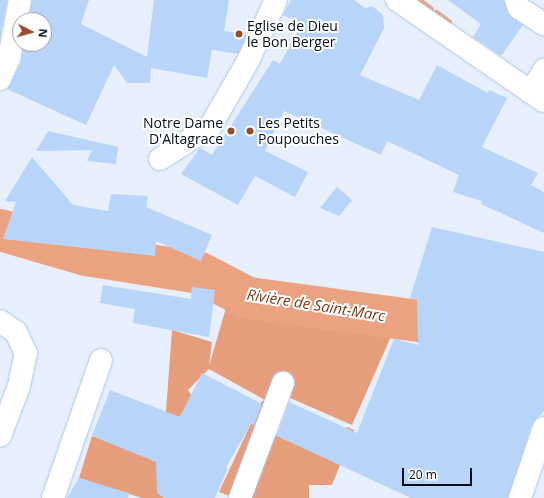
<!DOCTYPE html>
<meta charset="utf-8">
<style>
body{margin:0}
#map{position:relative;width:544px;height:498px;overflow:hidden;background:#e6effb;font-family:"Open Sans",sans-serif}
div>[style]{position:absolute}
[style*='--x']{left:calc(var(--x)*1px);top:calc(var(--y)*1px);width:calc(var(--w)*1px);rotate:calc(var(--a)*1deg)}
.forest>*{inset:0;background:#e69d7c}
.stream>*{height:7px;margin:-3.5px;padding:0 3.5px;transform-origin:3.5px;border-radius:3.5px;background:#eba281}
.river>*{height:42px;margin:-21px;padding:0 21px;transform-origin:21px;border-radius:21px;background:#eba281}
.building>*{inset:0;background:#b8d4f9}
.roads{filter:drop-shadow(0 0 1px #b0c6e4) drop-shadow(0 0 1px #b0c6e4)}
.minor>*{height:22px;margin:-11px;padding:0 11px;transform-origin:11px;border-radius:11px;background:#fff}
.dots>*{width:11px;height:11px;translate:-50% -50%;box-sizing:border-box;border:2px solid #fff;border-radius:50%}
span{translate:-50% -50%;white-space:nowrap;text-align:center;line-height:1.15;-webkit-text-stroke:4px #fff;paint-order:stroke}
.poi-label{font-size:14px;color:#060d17}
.left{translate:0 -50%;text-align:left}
.right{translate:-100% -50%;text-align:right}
.water-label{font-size:15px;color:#7a3816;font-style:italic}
.north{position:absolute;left:12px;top:12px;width:40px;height:40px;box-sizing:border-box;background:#fff;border:1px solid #9b9ea2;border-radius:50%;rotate:96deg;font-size:11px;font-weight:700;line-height:16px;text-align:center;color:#060d17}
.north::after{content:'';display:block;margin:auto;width:14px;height:18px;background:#944c29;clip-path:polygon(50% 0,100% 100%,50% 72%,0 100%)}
.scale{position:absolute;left:402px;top:468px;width:70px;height:18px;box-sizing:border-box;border:2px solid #060d17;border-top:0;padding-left:5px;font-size:12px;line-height:14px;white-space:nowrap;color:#060d17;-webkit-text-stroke:3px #fff;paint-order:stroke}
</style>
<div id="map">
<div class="forest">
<div style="clip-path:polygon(230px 294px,247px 303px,397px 323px,352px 425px,288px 397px,235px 498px,219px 492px,261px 402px,265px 400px,209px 369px,188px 390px,192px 396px,179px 418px,233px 449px,228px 464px,174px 442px,157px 492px,164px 498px,142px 498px,79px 478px,92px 436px,149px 454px,166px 411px,172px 330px,212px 342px,209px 366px)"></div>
<div style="clip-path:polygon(347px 427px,354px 430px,332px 485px,309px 485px,309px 498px,251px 498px,273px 434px,328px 459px)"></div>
</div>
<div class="stream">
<div style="--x:418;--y:0;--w:15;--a:37"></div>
<div style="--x:436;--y:13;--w:15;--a:37"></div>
</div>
<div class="river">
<div style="--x:0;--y:230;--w:90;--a:16.2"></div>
<div style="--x:86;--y:255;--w:115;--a:9"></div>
<div style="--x:200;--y:273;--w:54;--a:27.5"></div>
<div style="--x:248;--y:298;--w:299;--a:7.7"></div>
</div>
<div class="building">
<div style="clip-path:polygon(0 0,7px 0,0 38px)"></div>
<div style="clip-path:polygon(32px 0,89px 0,81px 24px,147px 57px,154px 0,229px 0,224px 31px,247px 34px,238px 54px,212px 50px,207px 78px,151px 68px,150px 83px,127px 83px,114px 65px,86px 125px,7px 89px,21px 63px,24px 44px,44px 44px,44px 20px,29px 20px)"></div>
<div style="clip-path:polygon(291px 0,354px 0,365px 8px,372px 6px,383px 15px,384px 28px,360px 75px,419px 100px,437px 65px,488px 93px,489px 90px,507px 98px,482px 147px,538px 173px,531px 185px,544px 192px,544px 233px,481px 204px,482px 201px,453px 192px,459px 175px,387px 141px,381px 155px,284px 111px,265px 151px,308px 172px,295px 197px,255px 176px,238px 205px,181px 174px,200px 148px,212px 155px,273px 60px,280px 64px,301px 24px,283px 15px)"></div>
<div style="clip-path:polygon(448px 0,504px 0,508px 13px,523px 25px,501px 56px,473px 37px,481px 24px)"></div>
<div style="clip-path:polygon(48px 131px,118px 147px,116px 164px,87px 161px,92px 150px,36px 151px)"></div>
<div style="clip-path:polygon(32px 157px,73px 205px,108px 211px,111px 194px,148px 196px,146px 207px,212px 235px,201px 261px,156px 241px,155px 256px,3px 239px,16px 202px,5px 201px)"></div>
<div style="clip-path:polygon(337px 187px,352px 200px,339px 216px,320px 208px)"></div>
<div style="clip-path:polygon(432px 227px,544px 252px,544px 411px,532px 424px,508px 498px,411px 498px,277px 436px,289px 402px,357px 433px,394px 339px,418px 345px,417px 300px,410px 298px)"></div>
<div style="clip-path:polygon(103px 285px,191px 299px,192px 287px,215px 290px,209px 337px,133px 323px,135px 309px,100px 303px)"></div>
<div style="clip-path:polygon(202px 373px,262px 404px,254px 425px,251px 424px,226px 467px,228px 468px,215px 498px,164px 498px,157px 493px,156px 462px,92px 436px,110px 390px,180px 417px)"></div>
<div style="clip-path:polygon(79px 478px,129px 493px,128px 498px,67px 498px)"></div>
</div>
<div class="roads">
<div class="minor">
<div style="--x:397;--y:0;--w:178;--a:34.5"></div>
<div style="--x:516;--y:0;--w:9;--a:69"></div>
<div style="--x:519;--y:8;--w:30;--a:33"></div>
<div style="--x:0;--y:79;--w:23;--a:-67"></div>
<div style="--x:9;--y:58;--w:59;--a:-79.3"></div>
<div style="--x:531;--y:92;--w:26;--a:-59"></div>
<div style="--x:160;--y:159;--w:59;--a:-32.6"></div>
<div style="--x:210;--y:127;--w:76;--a:-60.1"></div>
<div style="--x:248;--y:61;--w:67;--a:-65.3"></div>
<div style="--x:0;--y:321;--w:19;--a:35"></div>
<div style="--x:16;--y:332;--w:23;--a:65"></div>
<div style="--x:26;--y:353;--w:34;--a:102"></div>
<div style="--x:19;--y:386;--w:53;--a:110.8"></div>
<div style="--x:53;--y:498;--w:146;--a:-70.8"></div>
<div style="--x:240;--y:498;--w:123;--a:-69.5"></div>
<div style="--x:520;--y:498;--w:74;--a:-71.1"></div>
</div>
</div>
<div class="dots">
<div style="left:239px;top:34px;background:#944c29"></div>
<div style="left:231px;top:131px;background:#944c29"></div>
<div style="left:250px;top:131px;background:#944c29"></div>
</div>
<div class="poi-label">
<span class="left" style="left:247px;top:34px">Eglise de Dieu<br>le Bon Berger</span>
<span class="right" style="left:223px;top:131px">Notre Dame<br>D'Altagrace</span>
<span class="left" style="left:258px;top:131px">Les Petits<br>Poupouches</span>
</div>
<div class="water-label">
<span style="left:316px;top:305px;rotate:9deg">Rivière de Saint-Marc</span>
</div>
<div class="north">N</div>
<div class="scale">20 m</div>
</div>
